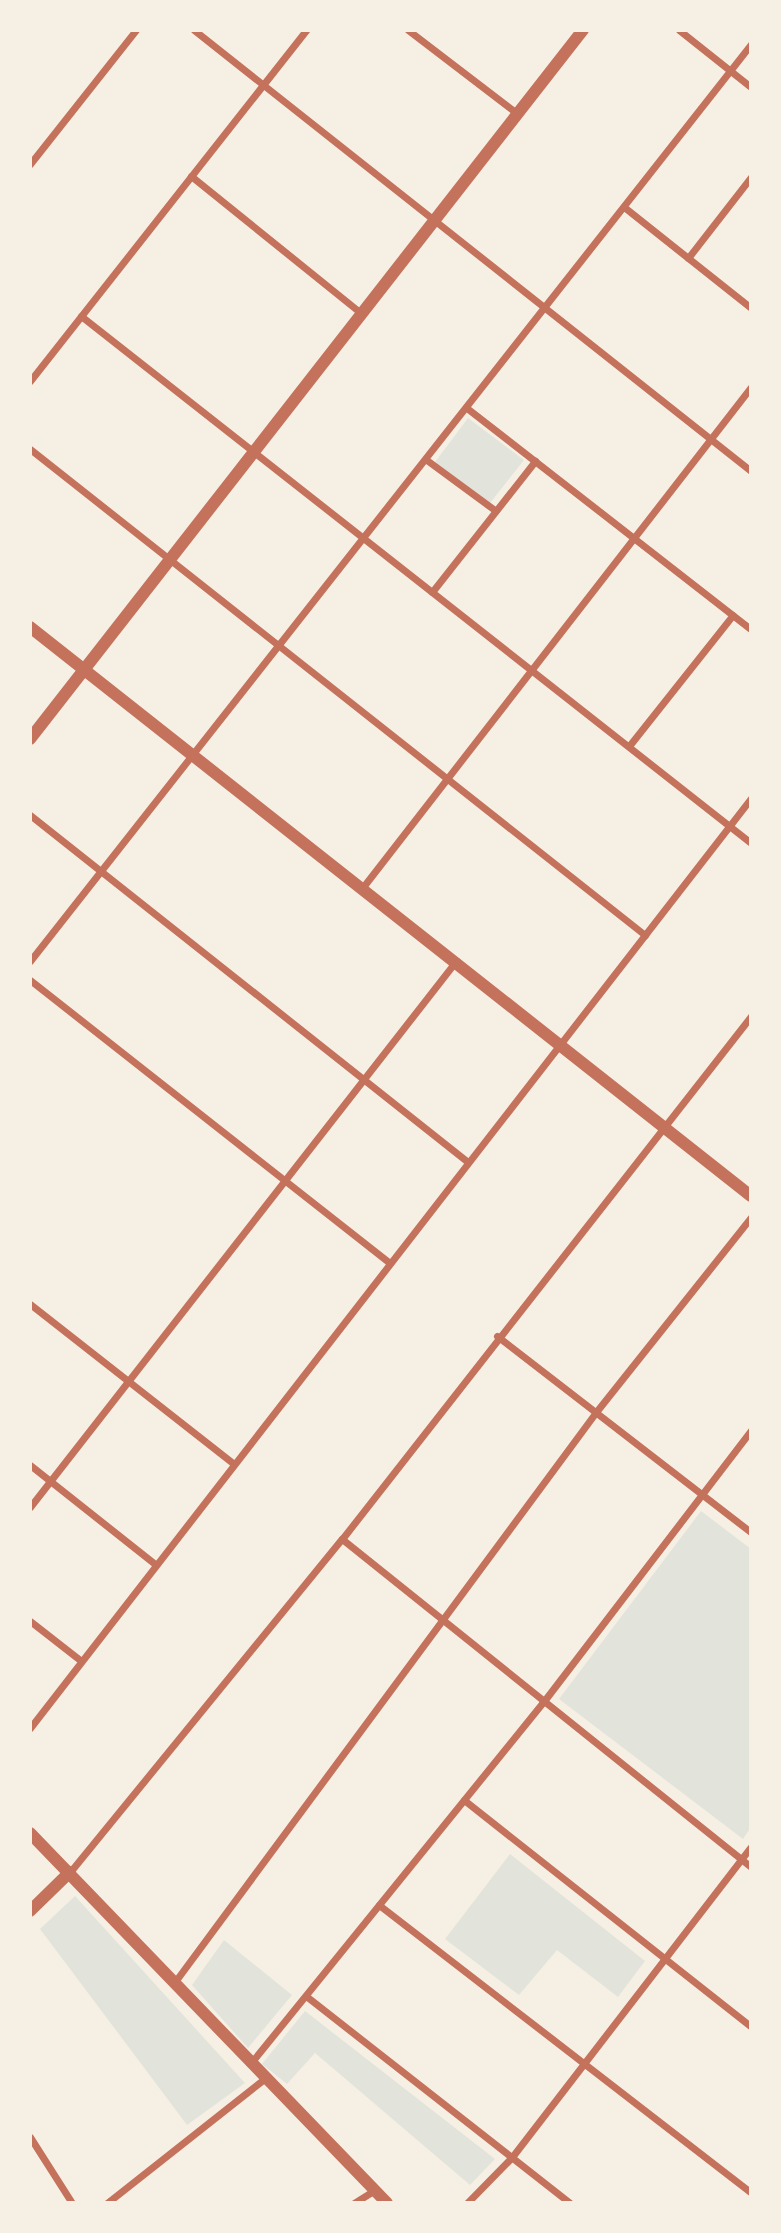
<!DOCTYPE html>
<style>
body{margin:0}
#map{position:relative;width:781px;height:2233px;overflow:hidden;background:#f6efe4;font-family:Montserrat,sans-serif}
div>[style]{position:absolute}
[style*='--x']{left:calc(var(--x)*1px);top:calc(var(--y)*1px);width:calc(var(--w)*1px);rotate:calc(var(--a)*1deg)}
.green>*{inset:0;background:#e2e4dc}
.minor>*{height:7px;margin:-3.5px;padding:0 3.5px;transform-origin:3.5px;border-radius:3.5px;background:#c5725c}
.tertiary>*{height:12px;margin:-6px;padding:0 6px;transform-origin:6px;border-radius:6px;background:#c5725c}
span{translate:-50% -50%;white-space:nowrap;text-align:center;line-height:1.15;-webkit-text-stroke:5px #f6efe4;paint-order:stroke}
.frame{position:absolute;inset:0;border:32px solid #f6efe4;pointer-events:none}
</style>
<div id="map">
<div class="green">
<div style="clip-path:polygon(468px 418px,524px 460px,490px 503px,435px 462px)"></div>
<div style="clip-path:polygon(701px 1511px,751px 1549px,751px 1827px,743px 1839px,559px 1699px)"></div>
<div style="clip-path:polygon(510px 1854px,645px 1961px,618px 1997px,557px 1950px,519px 1995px,445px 1939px)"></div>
<div style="clip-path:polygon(75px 1896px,245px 2083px,187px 2125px,40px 1929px)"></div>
<div style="clip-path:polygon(224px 1940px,292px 1995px,248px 2048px,192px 1985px)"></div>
<div style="clip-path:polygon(305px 2011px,495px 2159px,470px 2185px,315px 2053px,287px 2084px,262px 2064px)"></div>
</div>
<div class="minor">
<div style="--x:194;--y:30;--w:710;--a:38.37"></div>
<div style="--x:408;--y:30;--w:138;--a:37.4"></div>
<div style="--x:679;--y:30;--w:92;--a:38.4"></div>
<div style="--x:30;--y:164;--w:171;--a:-51.7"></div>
<div style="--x:191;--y:176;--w:218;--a:38.9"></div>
<div style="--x:624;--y:207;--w:162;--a:38.5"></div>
<div style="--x:688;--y:258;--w:103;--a:-52.1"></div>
<div style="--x:81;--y:316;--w:852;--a:38.19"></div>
<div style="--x:30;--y:381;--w:447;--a:-51.8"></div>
<div style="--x:468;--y:409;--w:358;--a:37.9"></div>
<div style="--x:30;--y:449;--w:784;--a:38.32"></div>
<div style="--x:428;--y:461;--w:84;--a:36.3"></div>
<div style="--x:432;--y:592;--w:167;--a:-51.8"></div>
<div style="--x:629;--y:746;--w:167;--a:-51.6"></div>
<div style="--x:30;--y:815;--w:559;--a:38.39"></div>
<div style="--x:363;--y:887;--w:633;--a:-52.19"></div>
<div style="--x:30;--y:961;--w:1167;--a:-51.82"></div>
<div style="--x:30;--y:980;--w:457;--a:38.2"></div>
<div style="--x:30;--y:1304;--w:258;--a:38.1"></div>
<div style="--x:497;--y:1336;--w:321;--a:37.7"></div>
<div style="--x:30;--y:1465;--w:159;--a:38.4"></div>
<div style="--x:30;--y:1507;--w:693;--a:-52.04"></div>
<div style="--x:342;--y:1539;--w:524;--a:38.73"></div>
<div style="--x:30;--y:1621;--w:63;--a:38"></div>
<div style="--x:30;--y:1728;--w:1177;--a:-52.21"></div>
<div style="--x:464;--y:1800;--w:366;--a:38.3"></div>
<div style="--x:70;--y:1872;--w:430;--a:-50.8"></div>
<div style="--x:342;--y:1539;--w:664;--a:-51.97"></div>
<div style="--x:379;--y:1905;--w:470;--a:37.7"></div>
<div style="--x:174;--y:1983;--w:710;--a:-53.53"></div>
<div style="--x:596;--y:1412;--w:249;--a:-51.5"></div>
<div style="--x:306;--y:1996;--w:335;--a:38.1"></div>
<div style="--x:250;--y:2064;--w:467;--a:-51"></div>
<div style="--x:544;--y:1701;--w:341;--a:-52.6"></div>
<div style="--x:30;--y:2137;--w:78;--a:57.5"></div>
<div style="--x:107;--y:2203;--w:199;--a:-38.3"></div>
<div style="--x:354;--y:2203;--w:25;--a:-32"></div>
<div style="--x:467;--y:2203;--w:64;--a:-45.6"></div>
<div style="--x:512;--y:2157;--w:391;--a:-52.4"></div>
</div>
<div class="tertiary">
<div style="--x:30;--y:627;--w:918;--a:38.28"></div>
<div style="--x:30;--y:739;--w:899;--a:-52.05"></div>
<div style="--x:30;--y:1833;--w:514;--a:46.02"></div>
<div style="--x:30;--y:1911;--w:56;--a:-44.3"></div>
</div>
<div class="frame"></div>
</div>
